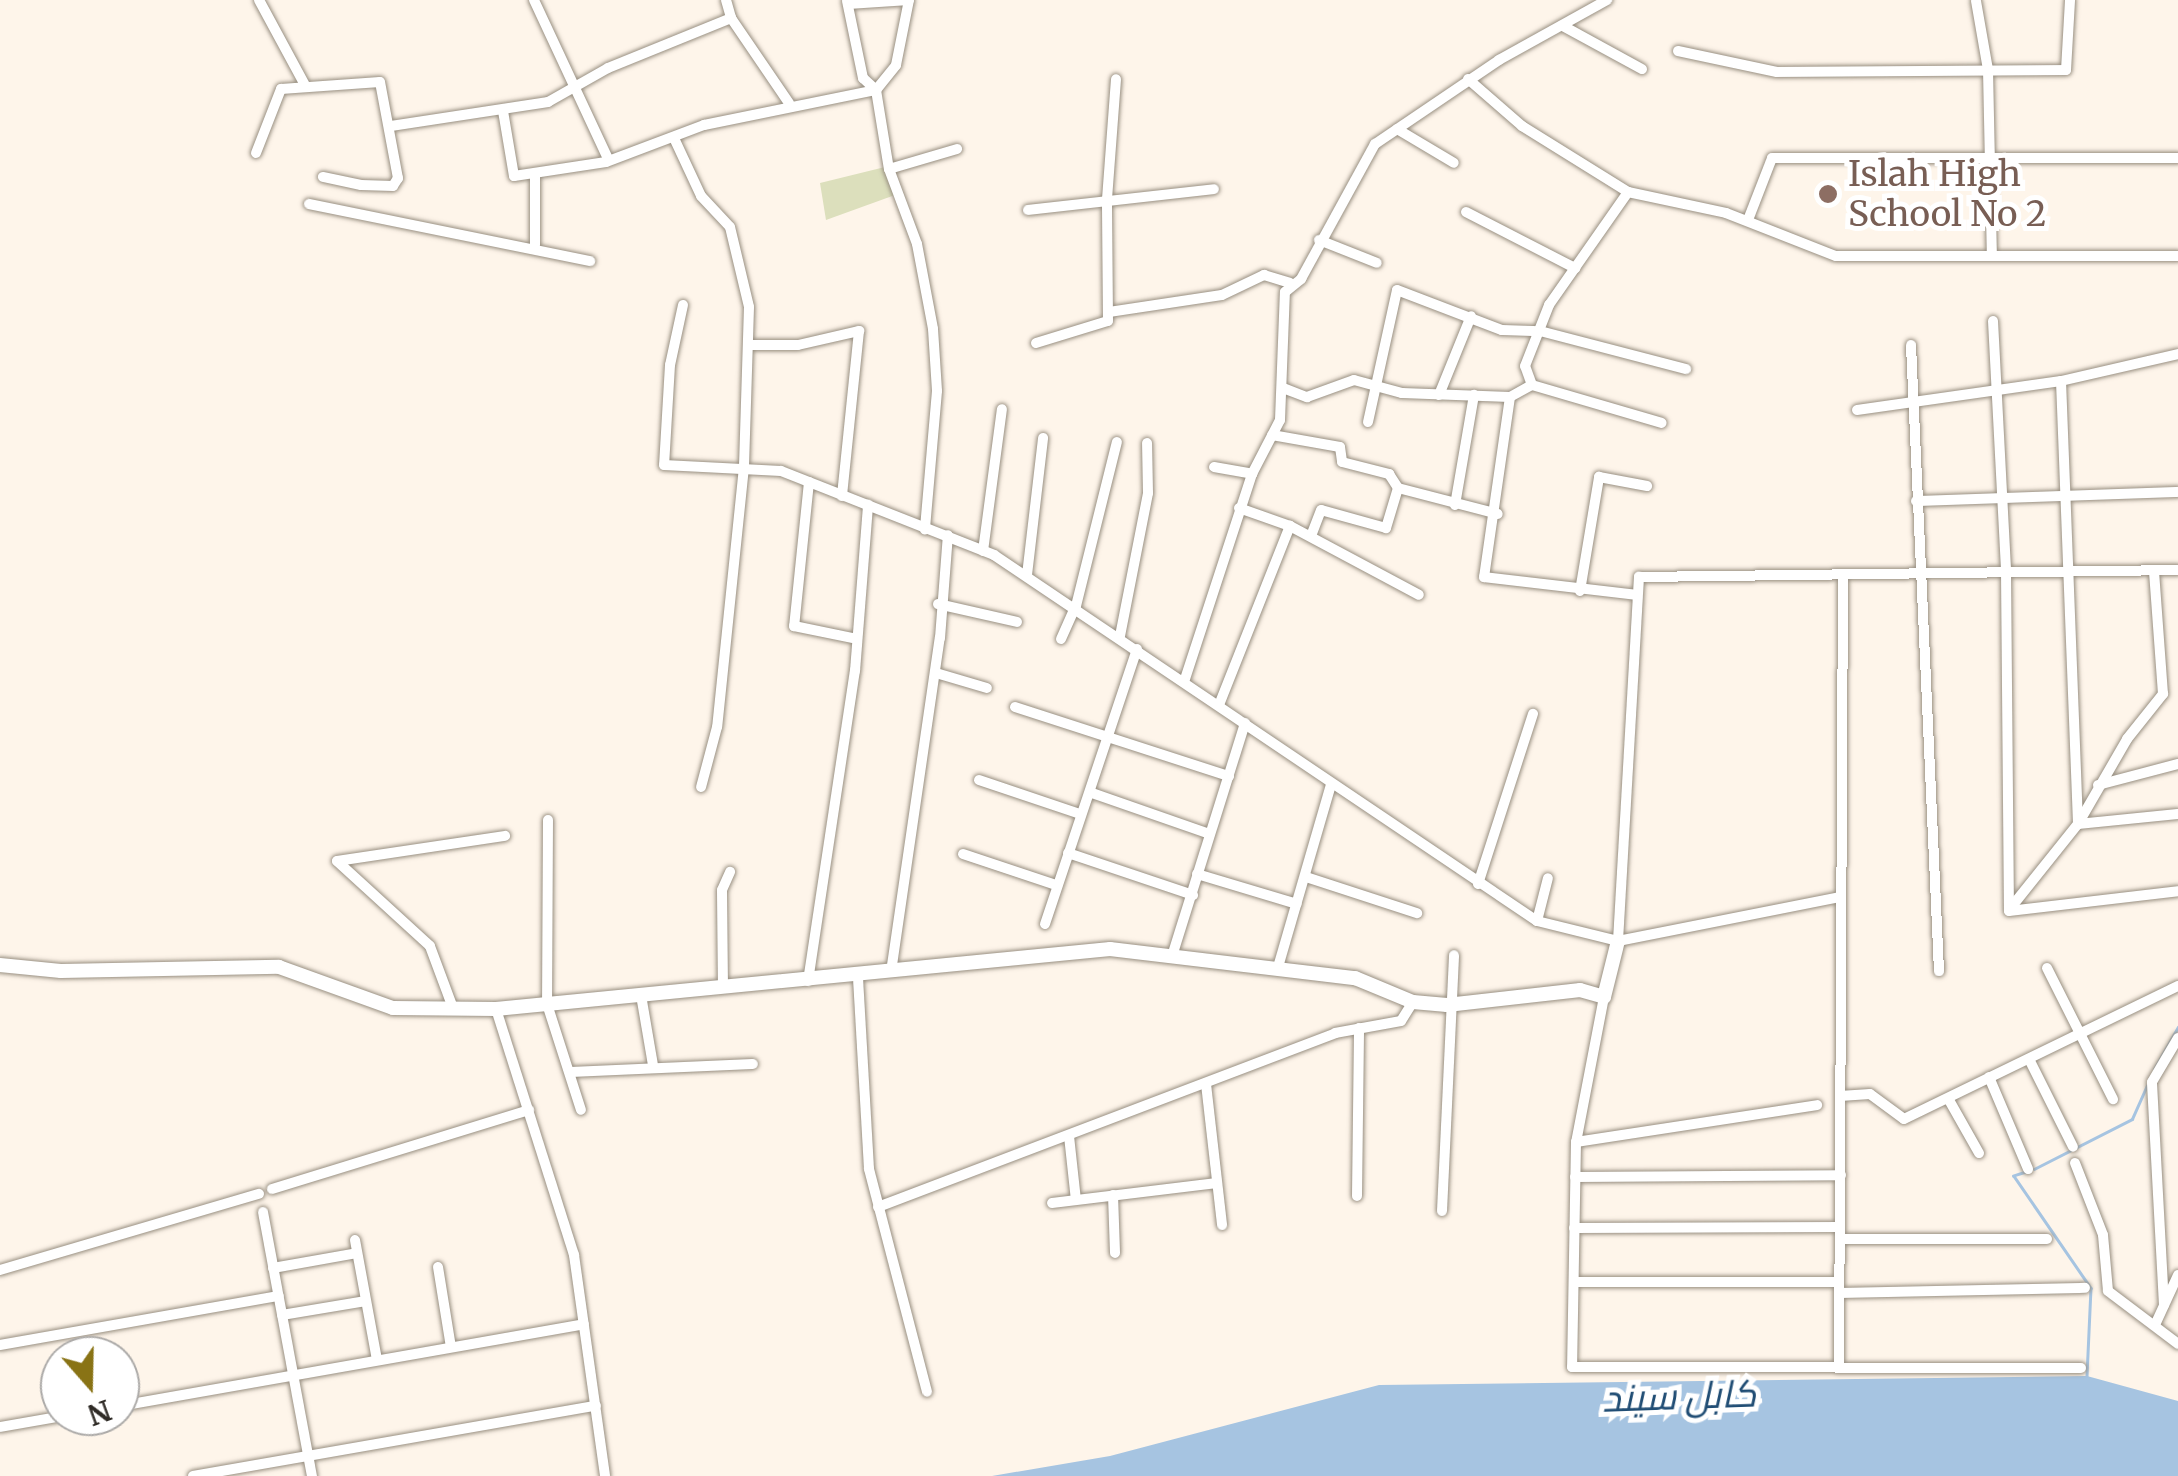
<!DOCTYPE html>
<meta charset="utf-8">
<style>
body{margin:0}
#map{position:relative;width:2178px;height:1476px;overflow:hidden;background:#fef5ea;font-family:Merriweather,Cairo,serif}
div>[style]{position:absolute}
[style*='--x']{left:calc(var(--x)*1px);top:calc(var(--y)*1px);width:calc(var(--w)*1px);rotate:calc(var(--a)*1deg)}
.green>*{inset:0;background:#dcdfbc}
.water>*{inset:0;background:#a6c4e1}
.stream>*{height:2.5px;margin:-1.25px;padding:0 1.25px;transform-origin:1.25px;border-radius:1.25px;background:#a6c4e1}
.roads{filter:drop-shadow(0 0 2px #988f81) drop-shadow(0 0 2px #988f81)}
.street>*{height:10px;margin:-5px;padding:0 5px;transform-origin:5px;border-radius:5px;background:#fff}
.secondary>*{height:14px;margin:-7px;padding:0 7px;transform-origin:7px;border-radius:7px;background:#fff}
.dots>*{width:28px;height:28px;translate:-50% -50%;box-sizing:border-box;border:5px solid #fff;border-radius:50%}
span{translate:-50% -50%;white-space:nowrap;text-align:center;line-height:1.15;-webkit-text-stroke:10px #fff;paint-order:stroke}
.education-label{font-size:35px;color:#785e54}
.left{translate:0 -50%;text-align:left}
.water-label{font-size:38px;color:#204d74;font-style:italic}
.north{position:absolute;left:40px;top:1336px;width:100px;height:100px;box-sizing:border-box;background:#fff;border:2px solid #acaaa8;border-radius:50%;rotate:160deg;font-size:28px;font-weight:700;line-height:40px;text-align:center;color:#2f2b26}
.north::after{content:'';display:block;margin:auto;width:35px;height:45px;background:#897315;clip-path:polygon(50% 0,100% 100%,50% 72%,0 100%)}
</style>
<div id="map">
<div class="green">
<div style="clip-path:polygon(885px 167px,895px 195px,826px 220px,820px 183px)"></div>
</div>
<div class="water">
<div style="clip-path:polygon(2087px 1376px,2178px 1401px,2178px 1476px,992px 1476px,1110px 1456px,1379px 1385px)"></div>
</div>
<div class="stream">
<div style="--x:2154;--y:1069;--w:48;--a:-60.3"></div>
<div style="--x:2034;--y:1169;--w:110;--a:-27"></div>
<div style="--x:2132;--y:1119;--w:36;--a:-66"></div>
<div style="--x:2026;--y:1172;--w:13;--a:162"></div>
<div style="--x:2014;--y:1176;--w:136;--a:55.5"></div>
<div style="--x:2091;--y:1288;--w:88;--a:92.6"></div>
</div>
<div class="roads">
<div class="street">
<div style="--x:259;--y:0;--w:97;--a:61.6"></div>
<div style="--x:534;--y:0;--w:175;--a:65"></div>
<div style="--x:726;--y:0;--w:19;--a:74"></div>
<div style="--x:731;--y:18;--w:103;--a:55.7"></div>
<div style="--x:847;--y:1;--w:79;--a:78.3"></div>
<div style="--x:863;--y:78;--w:18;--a:43"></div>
<div style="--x:876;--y:90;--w:80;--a:80.7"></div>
<div style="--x:889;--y:169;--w:80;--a:69.5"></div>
<div style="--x:917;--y:244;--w:86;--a:79.3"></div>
<div style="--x:933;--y:329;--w:62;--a:86.3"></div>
<div style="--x:937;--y:391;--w:139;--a:95"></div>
<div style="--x:1976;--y:1;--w:70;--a:80.1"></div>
<div style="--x:1988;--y:70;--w:186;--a:88.8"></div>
<div style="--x:1563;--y:26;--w:90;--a:28.6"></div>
<div style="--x:1678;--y:51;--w:101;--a:12"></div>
<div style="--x:1777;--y:72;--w:289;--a:-0.4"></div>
<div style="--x:2066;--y:70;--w:70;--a:-86.7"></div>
<div style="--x:1468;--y:79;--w:72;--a:41"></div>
<div style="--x:1522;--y:126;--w:125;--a:31.9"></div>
<div style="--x:1628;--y:192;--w:100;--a:12.1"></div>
<div style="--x:1726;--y:213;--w:118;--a:21.4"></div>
<div style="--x:1836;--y:256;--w:342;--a:0"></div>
<div style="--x:503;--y:111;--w:66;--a:80.4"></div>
<div style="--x:514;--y:176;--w:93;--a:-8.7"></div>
<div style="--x:606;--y:162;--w:105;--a:-20.7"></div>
<div style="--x:704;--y:125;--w:176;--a:-11.5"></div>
<div style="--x:876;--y:90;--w:32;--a:-51"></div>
<div style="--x:896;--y:65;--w:66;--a:-78.7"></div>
<div style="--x:909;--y:0;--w:61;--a:176.2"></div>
<div style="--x:391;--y:126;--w:159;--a:-8.7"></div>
<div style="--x:548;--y:102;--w:69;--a:-29.5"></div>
<div style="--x:608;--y:68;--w:133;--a:-22.1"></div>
<div style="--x:1397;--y:129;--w:66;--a:30.8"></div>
<div style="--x:674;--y:138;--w:64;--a:65"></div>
<div style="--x:701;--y:196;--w:42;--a:46.9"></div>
<div style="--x:730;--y:227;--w:82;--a:76.6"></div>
<div style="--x:749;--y:307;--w:160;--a:91.8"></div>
<div style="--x:744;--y:467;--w:261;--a:95.9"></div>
<div style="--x:717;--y:727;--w:62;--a:104.9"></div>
<div style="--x:256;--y:153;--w:69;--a:-68.7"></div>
<div style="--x:281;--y:89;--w:99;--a:-4"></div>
<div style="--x:380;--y:82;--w:98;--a:79.4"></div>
<div style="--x:398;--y:178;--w:9;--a:122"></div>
<div style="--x:393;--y:186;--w:32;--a:-178"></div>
<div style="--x:361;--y:185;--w:39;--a:-168"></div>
<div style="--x:889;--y:169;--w:71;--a:-16.4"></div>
<div style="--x:535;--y:174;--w:71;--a:90"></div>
<div style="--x:309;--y:204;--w:287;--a:11.5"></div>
<div style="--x:1028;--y:210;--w:187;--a:-6.4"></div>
<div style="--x:1466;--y:212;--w:123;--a:27.2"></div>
<div style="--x:1748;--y:220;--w:66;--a:-68.8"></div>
<div style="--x:1772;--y:158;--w:406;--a:0"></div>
<div style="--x:1319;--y:240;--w:62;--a:21.6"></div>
<div style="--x:683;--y:305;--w:61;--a:102.2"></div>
<div style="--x:670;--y:365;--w:100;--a:93.4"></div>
<div style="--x:664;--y:465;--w:117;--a:2.9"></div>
<div style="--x:781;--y:471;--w:229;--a:21.5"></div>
<div style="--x:994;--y:555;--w:655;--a:33.98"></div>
<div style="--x:1537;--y:921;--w:83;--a:13.9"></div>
<div style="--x:1618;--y:941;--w:227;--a:-11.2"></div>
<div style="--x:1109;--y:312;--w:114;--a:-8.6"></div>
<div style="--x:1222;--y:295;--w:47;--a:-25.5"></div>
<div style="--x:1264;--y:275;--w:27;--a:17"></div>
<div style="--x:1993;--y:321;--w:250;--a:87"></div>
<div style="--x:2006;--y:571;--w:340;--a:89.5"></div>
<div style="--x:1036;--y:343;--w:75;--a:-17"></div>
<div style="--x:1108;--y:321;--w:122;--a:-90.5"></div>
<div style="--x:1107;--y:199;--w:120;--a:-85.7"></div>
<div style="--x:748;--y:345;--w:50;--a:0"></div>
<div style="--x:798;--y:345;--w:63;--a:-12.9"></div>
<div style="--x:859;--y:331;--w:166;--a:95.9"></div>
<div style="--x:1911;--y:345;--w:627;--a:87.44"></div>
<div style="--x:2061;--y:381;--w:443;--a:87.8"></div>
<div style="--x:2078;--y:824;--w:100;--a:-5.7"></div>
<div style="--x:1532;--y:385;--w:20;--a:-110"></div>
<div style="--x:1525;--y:366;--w:66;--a:-68.5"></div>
<div style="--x:1549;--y:305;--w:138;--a:-55"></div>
<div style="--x:1283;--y:388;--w:26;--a:21"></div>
<div style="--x:1307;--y:397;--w:50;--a:-19.9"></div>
<div style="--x:1354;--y:380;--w:50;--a:15.2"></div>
<div style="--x:1402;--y:393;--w:108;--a:2.1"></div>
<div style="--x:1510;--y:397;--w:25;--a:-29"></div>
<div style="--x:1532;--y:385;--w:135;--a:16.3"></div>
<div style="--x:1439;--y:395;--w:85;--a:-67.9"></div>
<div style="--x:1510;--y:397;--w:182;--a:98.2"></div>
<div style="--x:1484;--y:577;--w:154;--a:6.7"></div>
<div style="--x:1857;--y:410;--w:206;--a:-8.1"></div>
<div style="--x:2061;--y:381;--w:120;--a:-13"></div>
<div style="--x:1368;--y:422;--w:135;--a:-77.6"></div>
<div style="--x:1397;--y:290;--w:112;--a:20.9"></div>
<div style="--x:1502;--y:330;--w:38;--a:2"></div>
<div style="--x:1540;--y:331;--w:151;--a:14.6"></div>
<div style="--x:1272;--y:435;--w:69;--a:10"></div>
<div style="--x:1340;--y:447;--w:15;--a:82"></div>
<div style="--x:1342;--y:462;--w:49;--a:14.3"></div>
<div style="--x:1389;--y:474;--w:17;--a:57"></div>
<div style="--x:1398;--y:488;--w:42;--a:106.7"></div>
<div style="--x:1386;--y:528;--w:67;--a:-164.5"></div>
<div style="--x:1321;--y:510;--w:28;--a:111"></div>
<div style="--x:1214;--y:467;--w:39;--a:10"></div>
<div style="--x:809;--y:482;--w:145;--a:95.9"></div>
<div style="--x:794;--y:626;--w:64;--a:11.7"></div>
<div style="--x:1398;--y:488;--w:103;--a:14.6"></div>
<div style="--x:1916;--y:501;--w:262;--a:-2"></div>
<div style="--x:1455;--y:505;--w:112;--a:-80.2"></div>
<div style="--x:1239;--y:508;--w:54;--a:19.4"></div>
<div style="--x:1290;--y:526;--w:146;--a:28.1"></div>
<div style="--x:983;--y:551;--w:143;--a:-82.4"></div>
<div style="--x:1027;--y:575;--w:138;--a:-83.3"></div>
<div style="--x:1580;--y:591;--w:116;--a:-80.5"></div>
<div style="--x:1599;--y:477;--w:49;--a:10.6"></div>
<div style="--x:938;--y:604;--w:81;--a:12.8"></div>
<div style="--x:1120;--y:636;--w:146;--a:-78.9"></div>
<div style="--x:1148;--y:493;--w:50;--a:-91.1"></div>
<div style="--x:1061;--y:639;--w:36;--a:-66"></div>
<div style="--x:1076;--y:606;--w:169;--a:-76"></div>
<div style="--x:936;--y:673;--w:53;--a:16.4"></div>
<div style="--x:1185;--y:679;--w:216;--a:-71.9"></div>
<div style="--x:1252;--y:474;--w:61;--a:-62.6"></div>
<div style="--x:1280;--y:420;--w:128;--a:-87.8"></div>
<div style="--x:1285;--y:292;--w:21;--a:-39"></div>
<div style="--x:1301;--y:279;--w:154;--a:-61.3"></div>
<div style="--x:1375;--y:144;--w:150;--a:-34.1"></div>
<div style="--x:1499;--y:60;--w:124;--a:-29.1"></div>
<div style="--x:1219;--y:705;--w:193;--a:-68.4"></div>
<div style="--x:1015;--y:707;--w:225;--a:17.9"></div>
<div style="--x:979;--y:780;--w:107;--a:18.6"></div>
<div style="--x:2098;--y:785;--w:83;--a:-14.7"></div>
<div style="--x:1092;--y:793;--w:122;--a:19.2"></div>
<div style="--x:548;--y:820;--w:184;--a:90.3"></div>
<div style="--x:547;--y:1004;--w:111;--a:72.2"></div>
<div style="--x:1068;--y:853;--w:132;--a:18.6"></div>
<div style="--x:963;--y:854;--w:98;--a:18.4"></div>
<div style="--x:1197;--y:874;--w:104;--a:16.7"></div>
<div style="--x:1306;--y:877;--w:117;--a:18"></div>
<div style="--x:1478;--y:884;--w:179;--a:-72.1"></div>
<div style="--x:2009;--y:910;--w:110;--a:-51.3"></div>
<div style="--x:2078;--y:824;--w:98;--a:-60"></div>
<div style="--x:2127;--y:739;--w:58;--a:-51.3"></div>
<div style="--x:2163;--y:694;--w:122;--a:-94.2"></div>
<div style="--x:2009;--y:911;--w:170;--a:-6.7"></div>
<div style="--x:1537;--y:921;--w:44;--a:-75.7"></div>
<div style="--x:1045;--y:924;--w:290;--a:-71.5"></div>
<div style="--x:1618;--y:941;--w:365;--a:-86.7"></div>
<div style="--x:1639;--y:577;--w:539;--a:-0.74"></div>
<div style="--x:1173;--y:953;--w:241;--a:-72.6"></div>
<div style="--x:1278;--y:967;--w:190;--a:-73.8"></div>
<div style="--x:2047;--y:968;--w:147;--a:63.3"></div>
<div style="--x:891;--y:972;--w:338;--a:-81.7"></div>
<div style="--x:940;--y:638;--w:103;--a:-85.6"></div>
<div style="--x:858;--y:978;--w:191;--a:86.7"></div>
<div style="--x:869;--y:1169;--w:230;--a:75.4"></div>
<div style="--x:808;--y:981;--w:314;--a:-81.4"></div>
<div style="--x:855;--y:671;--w:167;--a:-85.5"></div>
<div style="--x:723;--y:988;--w:98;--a:-90.6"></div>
<div style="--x:722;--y:890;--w:20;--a:-66"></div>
<div style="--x:641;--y:995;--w:71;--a:80.3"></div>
<div style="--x:1604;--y:997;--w:148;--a:100.9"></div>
<div style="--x:1576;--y:1142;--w:225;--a:91"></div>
<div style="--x:1572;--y:1367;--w:509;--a:0.11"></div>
<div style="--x:453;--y:1008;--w:66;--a:-110.4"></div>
<div style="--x:430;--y:946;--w:126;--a:-137.6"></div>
<div style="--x:337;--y:861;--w:170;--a:-8.5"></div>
<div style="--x:496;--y:1009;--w:258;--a:72.4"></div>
<div style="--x:574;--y:1255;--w:223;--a:82"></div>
<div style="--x:2029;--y:1059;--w:98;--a:63.4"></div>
<div style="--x:570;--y:1072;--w:183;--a:-2.5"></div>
<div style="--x:1989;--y:1077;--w:100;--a:67"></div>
<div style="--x:1206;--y:1084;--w:142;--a:83.5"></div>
<div style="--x:1840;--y:1096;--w:30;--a:-4"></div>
<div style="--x:1870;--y:1094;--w:42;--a:36.3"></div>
<div style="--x:1904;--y:1119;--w:305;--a:-25.9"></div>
<div style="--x:1949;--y:1100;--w:61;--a:60.5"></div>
<div style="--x:1069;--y:1136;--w:64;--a:83.8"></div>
<div style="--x:1576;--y:1142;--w:244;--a:-8.7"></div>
<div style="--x:2075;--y:1163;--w:77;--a:68.7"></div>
<div style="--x:2103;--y:1235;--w:56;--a:84.9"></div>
<div style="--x:2108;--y:1291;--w:88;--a:37.1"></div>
<div style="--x:1575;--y:1177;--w:266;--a:-0.4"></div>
<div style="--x:272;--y:1189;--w:269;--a:-17.1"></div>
<div style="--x:1113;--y:1195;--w:58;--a:88"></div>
<div style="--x:1357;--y:1196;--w:168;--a:-89.3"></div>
<div style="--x:1052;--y:1203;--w:166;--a:-6.9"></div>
<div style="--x:878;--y:1207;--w:489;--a:-20.8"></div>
<div style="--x:1335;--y:1033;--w:67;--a:-10.3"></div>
<div style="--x:1401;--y:1021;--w:22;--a:-58"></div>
<div style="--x:1442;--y:1211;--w:256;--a:-87.3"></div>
<div style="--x:263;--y:1212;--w:269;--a:79.5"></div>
<div style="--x:1574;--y:1228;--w:266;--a:-0.2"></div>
<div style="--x:1840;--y:1239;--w:207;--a:0"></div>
<div style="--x:355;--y:1240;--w:122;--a:79.6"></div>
<div style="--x:438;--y:1267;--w:81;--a:80.8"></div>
<div style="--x:273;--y:1268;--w:85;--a:-10.1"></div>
<div style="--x:0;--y:1270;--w:270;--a:-16.4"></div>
<div style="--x:1574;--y:1282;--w:265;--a:0"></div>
<div style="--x:1839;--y:1293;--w:246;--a:-1.2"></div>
<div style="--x:2164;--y:1305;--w:223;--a:-93.1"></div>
<div style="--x:2152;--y:1082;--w:51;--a:-59.4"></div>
<div style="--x:282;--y:1315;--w:85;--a:-9.5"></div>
<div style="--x:2155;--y:1325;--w:55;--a:-65.3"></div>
<div style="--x:0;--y:1345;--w:283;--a:-10"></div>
<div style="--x:1839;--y:1366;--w:791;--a:-89.71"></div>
<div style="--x:120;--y:1406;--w:471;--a:-10"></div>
<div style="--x:0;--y:1427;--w:64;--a:-9.9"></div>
<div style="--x:193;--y:1476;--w:409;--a:-9.9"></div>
</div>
<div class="secondary">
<div style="--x:0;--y:965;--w:61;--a:5.6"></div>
<div style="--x:61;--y:971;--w:218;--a:-1.1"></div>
<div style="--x:279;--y:967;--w:121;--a:19.8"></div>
<div style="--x:393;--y:1008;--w:103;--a:0.6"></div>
<div style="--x:496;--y:1009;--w:617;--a:-5.58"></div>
<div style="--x:1110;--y:949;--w:247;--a:6.8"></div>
<div style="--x:1355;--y:978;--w:63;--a:22.5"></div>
<div style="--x:1413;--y:1002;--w:34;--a:5"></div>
<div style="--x:1447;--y:1005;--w:134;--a:-6.4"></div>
<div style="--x:1580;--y:990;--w:25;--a:16"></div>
<div style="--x:1604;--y:997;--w:58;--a:-76"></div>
</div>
</div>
<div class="dots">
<div style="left:1828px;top:194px;background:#8d6e63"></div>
</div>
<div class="education-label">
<span class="left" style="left:1848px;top:194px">Islah High<br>School No 2</span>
</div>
<div class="water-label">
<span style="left:1679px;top:1396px;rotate:-2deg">کابل سيند</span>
</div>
<div class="north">N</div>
</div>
